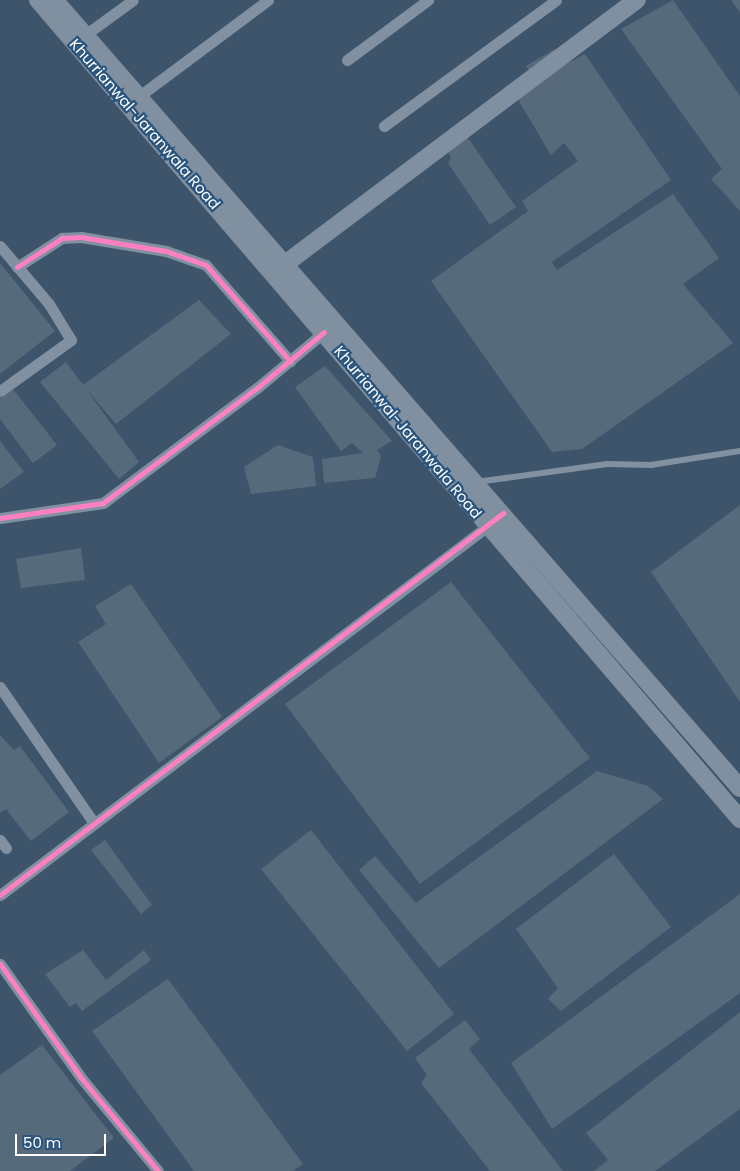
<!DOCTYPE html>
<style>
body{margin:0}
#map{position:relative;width:740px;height:1171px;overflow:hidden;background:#3d546a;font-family:Poppins,sans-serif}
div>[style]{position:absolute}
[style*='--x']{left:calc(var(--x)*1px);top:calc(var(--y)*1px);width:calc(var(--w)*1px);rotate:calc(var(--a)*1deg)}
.building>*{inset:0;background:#576a7c}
.service>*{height:5.5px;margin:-2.75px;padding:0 2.75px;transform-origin:2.75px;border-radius:2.75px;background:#8191a1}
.minor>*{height:11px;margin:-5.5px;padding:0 5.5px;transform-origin:5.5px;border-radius:5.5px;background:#8191a1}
.primary>*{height:18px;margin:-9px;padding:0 9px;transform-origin:9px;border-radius:9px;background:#8090a0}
.cycleway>*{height:5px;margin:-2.5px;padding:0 2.5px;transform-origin:2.5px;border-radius:2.5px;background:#ff80c0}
span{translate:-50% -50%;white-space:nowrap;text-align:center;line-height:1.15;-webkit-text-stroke:4.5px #29547e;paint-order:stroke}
.street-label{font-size:15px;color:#fff}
.scale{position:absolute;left:15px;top:1134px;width:91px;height:22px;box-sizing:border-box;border:2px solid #fff;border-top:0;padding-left:6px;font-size:15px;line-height:18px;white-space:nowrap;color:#fff;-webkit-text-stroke:4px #29547e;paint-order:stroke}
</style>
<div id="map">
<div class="building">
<div style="clip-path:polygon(673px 0,740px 96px,740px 211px,711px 179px,722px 169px,621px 29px)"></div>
<div style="clip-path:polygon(731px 0,740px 0,740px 12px)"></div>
<div style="clip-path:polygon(555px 49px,564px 65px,585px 54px,671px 180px,552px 262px,557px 270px,673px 194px,719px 258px,683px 284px,733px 343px,582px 449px,552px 452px,431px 281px,528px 211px,522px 201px,578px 161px,564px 143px,551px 155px,517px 98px,537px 83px,526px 66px)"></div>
<div style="clip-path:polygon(468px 138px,516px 207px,490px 225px,448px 163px,451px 158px,448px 151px)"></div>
<div style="clip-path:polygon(0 263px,55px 331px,0 374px)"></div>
<div style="clip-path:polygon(199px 300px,231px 334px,116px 424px,86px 389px,139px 462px,119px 479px,40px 382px,66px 362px,83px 385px)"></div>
<div style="clip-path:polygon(325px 366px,392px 441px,377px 450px,381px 456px,375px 478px,324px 483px,322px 459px,363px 453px,352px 443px,341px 451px,295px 387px)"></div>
<div style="clip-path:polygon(13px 389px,57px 445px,33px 463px,0 419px,0 398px)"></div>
<div style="clip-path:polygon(0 441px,24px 472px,0 489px)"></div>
<div style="clip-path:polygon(278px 445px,313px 457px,316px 486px,251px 494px,244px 467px)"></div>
<div style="clip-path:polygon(740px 505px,740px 702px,651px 572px)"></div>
<div style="clip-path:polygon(81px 548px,85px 580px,21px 588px,16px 559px)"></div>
<div style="clip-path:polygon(451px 582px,590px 758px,420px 884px,285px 704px)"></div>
<div style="clip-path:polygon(131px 584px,222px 717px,159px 763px,78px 642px,106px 624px,95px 606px)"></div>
<div style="clip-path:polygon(0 735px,14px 750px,20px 746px,69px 812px,31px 841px,6px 809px,0 813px)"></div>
<div style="clip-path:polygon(597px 771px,648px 786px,663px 799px,439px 968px,359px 870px,375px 856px,416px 903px)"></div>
<div style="clip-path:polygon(311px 830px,454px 1014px,407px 1051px,261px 869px)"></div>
<div style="clip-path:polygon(105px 840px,152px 905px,141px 914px,91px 850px)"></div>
<div style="clip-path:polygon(614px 854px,671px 927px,561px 1011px,548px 999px,558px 988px,516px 929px)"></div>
<div style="clip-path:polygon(740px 894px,740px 993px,552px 1129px,511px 1063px)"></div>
<div style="clip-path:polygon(83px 950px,106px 980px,144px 950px,151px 960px,82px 1011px,76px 1003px,70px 1007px,45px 974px)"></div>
<div style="clip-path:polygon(168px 979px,303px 1164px,293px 1171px,194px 1171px,92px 1031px)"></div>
<div style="clip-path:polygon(740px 1012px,740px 1109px,655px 1171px,594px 1171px,608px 1160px,586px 1133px)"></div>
<div style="clip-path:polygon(465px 1020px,480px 1039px,469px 1049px,563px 1171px,490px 1171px,421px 1083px,427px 1075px,415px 1058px)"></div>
<div style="clip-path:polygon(42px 1045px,114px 1138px,70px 1171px,0 1171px,0 1075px)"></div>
</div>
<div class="service">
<div style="--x:477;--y:482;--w:131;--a:-7.9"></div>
<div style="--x:607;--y:464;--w:44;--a:1.3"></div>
<div style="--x:651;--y:465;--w:90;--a:-8.9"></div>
</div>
<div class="minor">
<div style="--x:85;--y:35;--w:59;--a:-36.1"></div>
<div style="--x:347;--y:60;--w:101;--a:-36.5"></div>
<div style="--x:138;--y:97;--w:162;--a:-36.7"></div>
<div style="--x:384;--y:126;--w:213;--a:-36.2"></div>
<div style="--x:0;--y:246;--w:76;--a:49.8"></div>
<div style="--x:49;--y:304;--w:42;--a:58.6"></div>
<div style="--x:71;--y:340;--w:87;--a:144.3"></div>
<div style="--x:17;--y:267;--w:54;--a:-32.8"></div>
<div style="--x:62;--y:238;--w:19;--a:-3"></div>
<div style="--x:81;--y:237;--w:86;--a:9.4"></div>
<div style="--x:166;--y:251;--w:42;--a:19.3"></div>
<div style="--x:206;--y:265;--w:128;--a:48.8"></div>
<div style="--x:0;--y:518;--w:104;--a:-8.3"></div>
<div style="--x:103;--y:503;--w:192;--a:-36.8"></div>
<div style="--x:257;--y:388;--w:87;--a:-39.9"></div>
<div style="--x:0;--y:687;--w:164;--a:55.4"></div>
<div style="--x:0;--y:840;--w:10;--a:53"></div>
<div style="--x:0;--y:895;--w:618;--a:-37.11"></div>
<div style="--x:0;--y:964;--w:141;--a:54.5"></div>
<div style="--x:82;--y:1079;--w:119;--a:50.4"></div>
</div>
<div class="primary">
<div style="--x:38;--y:0;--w:1079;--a:49.4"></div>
<div style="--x:56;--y:2;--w:1042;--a:48.97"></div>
<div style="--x:277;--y:270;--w:450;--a:-36.9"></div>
</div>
<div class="cycleway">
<div style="--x:17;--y:267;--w:54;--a:-32.8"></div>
<div style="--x:62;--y:238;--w:19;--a:-3"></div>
<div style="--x:81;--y:237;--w:86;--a:9.4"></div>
<div style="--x:166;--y:251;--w:42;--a:19.3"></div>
<div style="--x:206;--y:265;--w:128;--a:48.8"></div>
<div style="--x:0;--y:518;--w:104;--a:-8.3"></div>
<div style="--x:103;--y:503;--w:192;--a:-36.8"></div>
<div style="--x:257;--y:388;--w:87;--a:-39.9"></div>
<div style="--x:0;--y:895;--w:632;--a:-37.21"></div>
<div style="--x:0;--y:964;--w:141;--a:54.5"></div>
<div style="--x:82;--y:1079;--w:119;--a:50.4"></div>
</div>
<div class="street-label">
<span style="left:145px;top:124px;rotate:49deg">Khurrianwal-Jaranwala Road</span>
<span style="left:408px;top:432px;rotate:50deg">Khurrianwal-Jaranwala Road</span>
</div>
<div class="scale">50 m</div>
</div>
